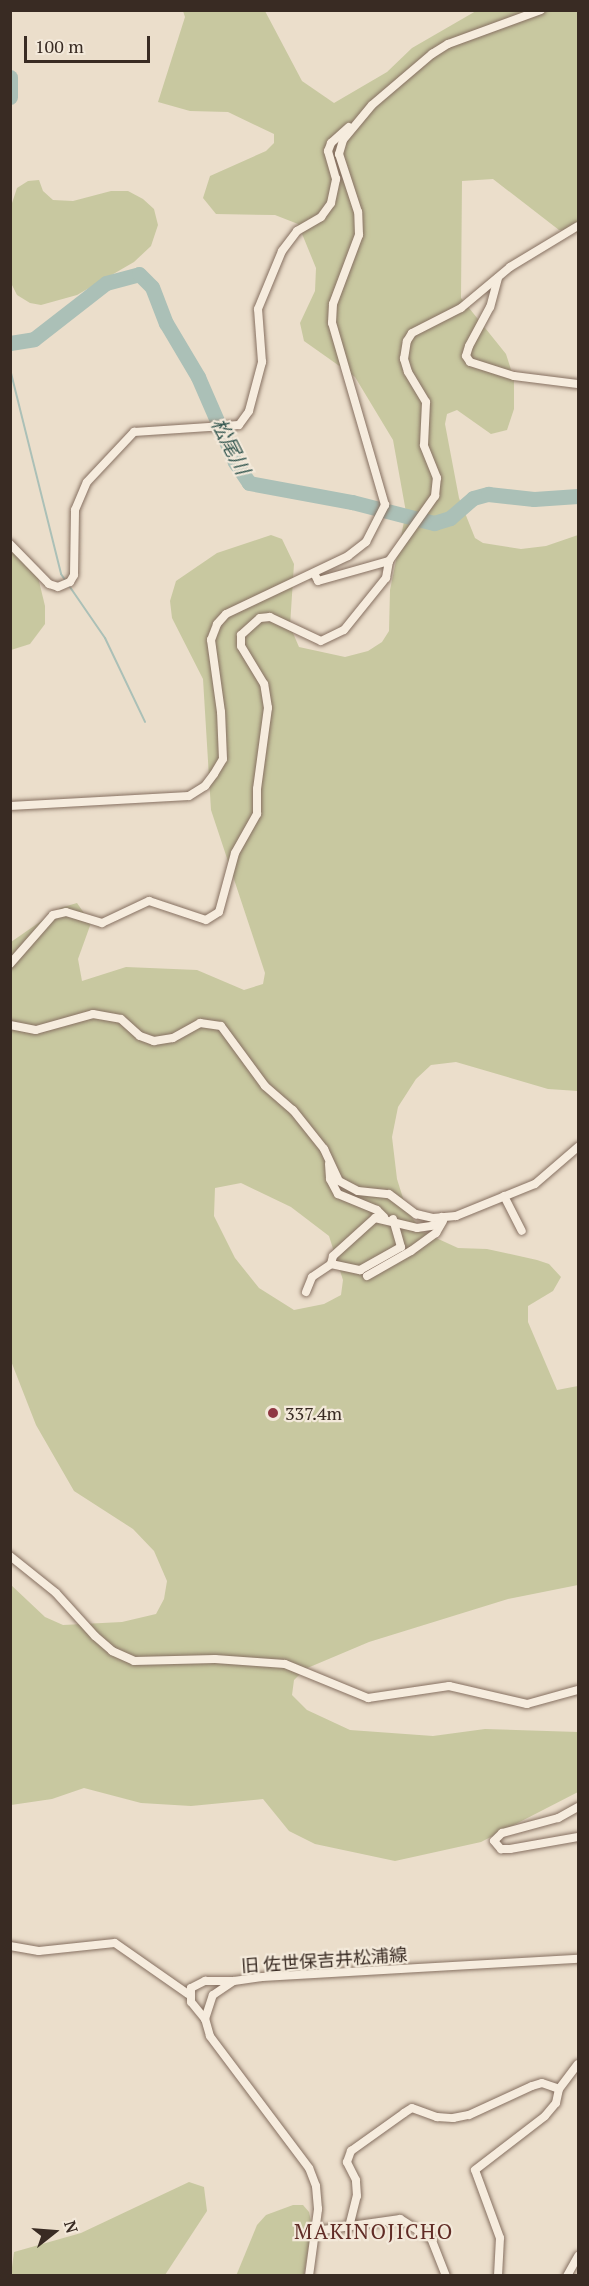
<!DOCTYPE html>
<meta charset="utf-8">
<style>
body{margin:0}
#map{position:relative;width:589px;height:2286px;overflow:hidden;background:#ebdecb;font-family:"PT Serif","Noto Sans JP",serif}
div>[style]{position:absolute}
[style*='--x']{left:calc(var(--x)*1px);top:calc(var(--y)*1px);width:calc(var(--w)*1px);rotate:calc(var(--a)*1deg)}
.green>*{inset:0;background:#c8c8a0}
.stream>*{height:2px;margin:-1px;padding:0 1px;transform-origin:1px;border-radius:1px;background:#abc0b7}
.river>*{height:15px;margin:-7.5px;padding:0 7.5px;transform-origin:7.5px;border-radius:7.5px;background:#abc0b7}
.roads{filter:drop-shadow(0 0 2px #867061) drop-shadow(0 0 2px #867061)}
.street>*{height:8px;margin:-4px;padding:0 4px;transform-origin:4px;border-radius:4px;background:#f6ecde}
.dots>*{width:16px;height:16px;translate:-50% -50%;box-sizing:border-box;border:3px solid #f3e9da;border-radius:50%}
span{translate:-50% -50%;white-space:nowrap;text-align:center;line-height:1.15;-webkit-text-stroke:4.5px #f3e9da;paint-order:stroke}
.poi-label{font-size:18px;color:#392b23}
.left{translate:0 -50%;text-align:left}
.street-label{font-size:18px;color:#392b23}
.water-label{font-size:20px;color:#345750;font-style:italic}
.quarter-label{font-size:21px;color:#612c26;letter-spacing:1.5px}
.frame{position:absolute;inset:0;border:12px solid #392b23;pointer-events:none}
.north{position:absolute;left:24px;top:2202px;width:60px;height:60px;-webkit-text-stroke:4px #f3e9da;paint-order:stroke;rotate:73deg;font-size:16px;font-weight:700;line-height:24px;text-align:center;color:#392b23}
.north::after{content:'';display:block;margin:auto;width:21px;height:27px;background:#392b23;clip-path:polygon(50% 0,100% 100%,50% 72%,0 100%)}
.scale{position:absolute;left:24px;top:36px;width:126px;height:27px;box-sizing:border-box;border:3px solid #392b23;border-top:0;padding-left:8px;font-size:18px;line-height:21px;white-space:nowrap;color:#392b23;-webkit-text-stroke:4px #f3e9da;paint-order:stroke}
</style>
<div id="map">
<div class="green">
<div style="clip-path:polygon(evenodd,183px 11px,265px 11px,302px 81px,334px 103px,387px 72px,412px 48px,476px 11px,578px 11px,578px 233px,559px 230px,493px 179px,462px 181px,461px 298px,506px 354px,514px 379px,514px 409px,507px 430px,491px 434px,457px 410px,447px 414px,445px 424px,459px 498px,475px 538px,483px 543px,521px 549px,546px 546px,578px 535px,578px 1091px,548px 1089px,456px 1062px,431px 1065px,416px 1079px,398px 1107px,392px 1137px,397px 1179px,407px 1211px,423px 1232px,458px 1248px,487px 1249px,537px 1260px,549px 1264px,561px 1277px,553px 1291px,528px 1306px,528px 1322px,557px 1390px,578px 1386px,578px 1585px,508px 1599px,369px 1642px,305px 1669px,294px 1680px,292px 1695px,307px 1710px,350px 1730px,433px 1736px,485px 1729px,578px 1732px,578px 1792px,481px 1842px,395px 1861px,315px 1844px,289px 1831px,263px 1799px,191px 1806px,141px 1803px,84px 1788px,52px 1799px,11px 1805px,10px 1584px,45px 1617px,63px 1625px,122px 1622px,156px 1614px,164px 1599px,167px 1581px,154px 1551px,133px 1529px,74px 1491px,36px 1425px,11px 1361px,11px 942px,60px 908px,77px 903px,91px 923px,78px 959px,82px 981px,126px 967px,197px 970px,244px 990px,263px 984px,265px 973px,211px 810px,203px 679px,172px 618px,170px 601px,176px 581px,217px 553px,271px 535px,282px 539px,294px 564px,290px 626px,299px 647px,345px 657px,368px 651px,382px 642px,389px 631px,390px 590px,406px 512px,393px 440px,355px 377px,304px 341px,300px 323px,315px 291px,316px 268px,298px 224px,275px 215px,216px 214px,203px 198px,210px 176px,266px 151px,274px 143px,274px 134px,228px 112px,190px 111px,158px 102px,185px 17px,183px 11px,241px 1183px,291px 1207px,329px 1236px,343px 1280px,341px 1295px,324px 1304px,294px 1310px,259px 1288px,235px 1258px,214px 1216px,215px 1188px,241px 1183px)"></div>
<div style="clip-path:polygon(39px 180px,43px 191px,53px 200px,73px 201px,111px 191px,128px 191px,143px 199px,154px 209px,158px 225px,151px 246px,134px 262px,77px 295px,41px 305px,30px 303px,17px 295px,11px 283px,11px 206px,17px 188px,28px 181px)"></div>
<div style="clip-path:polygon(10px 542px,36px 569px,45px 606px,45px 624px,30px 644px,11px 650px)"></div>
<div style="clip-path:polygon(189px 2182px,204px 2187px,207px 2211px,165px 2275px,11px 2275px,14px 2252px,81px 2233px)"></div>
<div style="clip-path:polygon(293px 2205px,303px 2205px,309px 2212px,312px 2226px,304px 2275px,236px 2276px,257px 2225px,266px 2215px)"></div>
</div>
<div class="stream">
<div style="--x:10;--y:369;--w:211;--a:76"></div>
<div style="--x:61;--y:574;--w:78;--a:55.5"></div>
<div style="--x:105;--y:638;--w:93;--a:64.5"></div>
</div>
<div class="river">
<div style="--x:10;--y:77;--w:20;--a:90"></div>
<div style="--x:10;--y:343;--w:24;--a:-9"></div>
<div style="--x:34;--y:339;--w:91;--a:-37.9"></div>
<div style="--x:106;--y:283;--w:34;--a:-15"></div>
<div style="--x:139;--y:274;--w:18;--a:45"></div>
<div style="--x:152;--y:287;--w:39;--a:69"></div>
<div style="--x:166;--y:323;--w:63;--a:59.3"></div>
<div style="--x:198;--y:377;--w:93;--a:66.5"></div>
<div style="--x:235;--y:462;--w:25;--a:56"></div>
<div style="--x:249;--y:483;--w:105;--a:10.5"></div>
<div style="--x:352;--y:502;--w:85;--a:14.4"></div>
<div style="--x:434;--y:523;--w:17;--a:-17"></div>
<div style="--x:450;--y:518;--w:30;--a:-41"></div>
<div style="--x:473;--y:498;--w:16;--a:-15"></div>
<div style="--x:488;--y:494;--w:46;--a:6.2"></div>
<div style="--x:534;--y:499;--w:44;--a:-3.9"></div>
</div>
<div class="roads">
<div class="street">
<div style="--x:498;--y:278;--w:30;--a:105"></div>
<div style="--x:490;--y:307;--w:44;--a:118.3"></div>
<div style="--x:469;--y:346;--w:10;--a:107"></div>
<div style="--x:466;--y:356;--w:7;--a:56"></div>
<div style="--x:470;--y:362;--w:46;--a:17.7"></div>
<div style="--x:514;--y:376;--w:64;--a:7.1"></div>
<div style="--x:10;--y:544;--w:56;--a:45.7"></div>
<div style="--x:49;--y:584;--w:9;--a:18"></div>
<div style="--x:58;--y:587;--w:13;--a:-23"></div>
<div style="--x:70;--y:582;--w:8;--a:-60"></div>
<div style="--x:74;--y:575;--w:65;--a:-89.1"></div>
<div style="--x:75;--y:510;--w:30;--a:-67"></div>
<div style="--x:87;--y:482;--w:69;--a:-46.8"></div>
<div style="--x:134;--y:432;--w:105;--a:-3.8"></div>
<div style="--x:239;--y:425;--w:17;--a:-54"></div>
<div style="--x:249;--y:411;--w:51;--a:-75.1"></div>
<div style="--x:262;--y:362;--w:53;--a:-94.3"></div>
<div style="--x:258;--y:309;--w:63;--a:-67.5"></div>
<div style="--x:282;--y:251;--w:25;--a:-53"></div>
<div style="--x:297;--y:231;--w:28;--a:-30"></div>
<div style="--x:321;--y:217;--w:17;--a:-54"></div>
<div style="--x:331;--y:203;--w:25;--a:-78"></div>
<div style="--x:336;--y:179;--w:29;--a:-106"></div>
<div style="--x:328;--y:151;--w:9;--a:-69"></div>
<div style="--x:331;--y:143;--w:24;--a:-42"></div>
<div style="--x:314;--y:573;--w:9;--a:63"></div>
<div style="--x:318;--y:581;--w:74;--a:-15.7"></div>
<div style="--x:10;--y:806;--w:179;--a:-3.2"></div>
<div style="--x:189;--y:796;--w:19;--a:-32"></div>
<div style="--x:205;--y:786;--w:15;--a:-53"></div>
<div style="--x:214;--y:774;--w:17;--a:-59"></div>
<div style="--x:223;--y:759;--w:47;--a:-92.4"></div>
<div style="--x:221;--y:712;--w:73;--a:-97.9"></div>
<div style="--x:211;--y:640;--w:17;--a:-69"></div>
<div style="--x:217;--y:624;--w:13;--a:-48"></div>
<div style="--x:226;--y:614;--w:135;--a:-25.4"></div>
<div style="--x:348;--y:556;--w:23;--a:-38"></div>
<div style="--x:366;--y:542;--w:42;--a:-62.8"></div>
<div style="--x:385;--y:505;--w:190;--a:-106.2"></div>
<div style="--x:332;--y:323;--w:19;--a:-87"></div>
<div style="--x:333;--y:304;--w:74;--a:-69.4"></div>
<div style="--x:359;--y:235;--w:23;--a:-92"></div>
<div style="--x:358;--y:212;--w:61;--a:-108.1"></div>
<div style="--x:339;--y:154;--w:15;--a:-74"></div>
<div style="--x:343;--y:140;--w:45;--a:-50.4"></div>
<div style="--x:372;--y:105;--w:79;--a:-40.4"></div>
<div style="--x:432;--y:54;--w:19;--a:-32"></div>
<div style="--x:448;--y:44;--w:99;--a:-20.1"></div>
<div style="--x:10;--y:964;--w:65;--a:-48.7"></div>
<div style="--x:53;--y:915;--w:13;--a:-13"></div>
<div style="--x:66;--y:912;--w:38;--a:17"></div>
<div style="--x:102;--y:923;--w:52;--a:-25.1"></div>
<div style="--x:149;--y:901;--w:60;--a:18.4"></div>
<div style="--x:206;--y:920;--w:15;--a:-32"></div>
<div style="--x:219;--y:912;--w:61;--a:-74.8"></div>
<div style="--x:235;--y:853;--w:45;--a:-60.6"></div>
<div style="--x:257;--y:814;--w:25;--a:-90"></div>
<div style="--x:257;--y:789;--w:82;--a:-82.3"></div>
<div style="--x:268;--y:708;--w:24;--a:-99"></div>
<div style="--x:264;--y:684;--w:44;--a:-121.2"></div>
<div style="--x:241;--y:646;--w:11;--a:-90"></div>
<div style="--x:241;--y:635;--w:25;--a:-42"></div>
<div style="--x:260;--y:618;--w:10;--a:-6"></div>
<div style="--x:270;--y:617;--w:56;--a:25.2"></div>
<div style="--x:321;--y:641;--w:25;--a:-26"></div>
<div style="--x:344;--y:630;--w:67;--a:-51.1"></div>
<div style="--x:386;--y:578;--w:17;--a:-80"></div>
<div style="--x:389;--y:561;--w:80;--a:-54.7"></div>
<div style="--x:435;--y:496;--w:18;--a:-84"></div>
<div style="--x:437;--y:478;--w:35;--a:-112"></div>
<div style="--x:424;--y:445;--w:43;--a:-87.3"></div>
<div style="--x:426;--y:402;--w:35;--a:-121"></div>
<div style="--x:408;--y:372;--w:14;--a:-107"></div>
<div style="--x:404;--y:359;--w:18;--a:-81"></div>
<div style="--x:407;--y:341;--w:9;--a:-58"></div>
<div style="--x:412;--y:333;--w:55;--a:-27"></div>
<div style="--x:461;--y:308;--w:64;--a:-39.9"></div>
<div style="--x:510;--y:267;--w:79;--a:-31.1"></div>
<div style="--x:10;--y:1025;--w:26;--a:11"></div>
<div style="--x:36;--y:1030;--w:59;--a:-15.7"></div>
<div style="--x:93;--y:1014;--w:28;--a:10"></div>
<div style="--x:121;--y:1019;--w:25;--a:42"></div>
<div style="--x:140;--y:1036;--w:15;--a:20"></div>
<div style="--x:154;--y:1041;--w:19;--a:-9"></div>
<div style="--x:173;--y:1038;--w:31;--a:-29"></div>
<div style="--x:200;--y:1023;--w:21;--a:8"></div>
<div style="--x:221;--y:1026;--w:74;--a:53.7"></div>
<div style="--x:265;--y:1086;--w:37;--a:41"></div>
<div style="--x:293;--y:1110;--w:50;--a:51.5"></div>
<div style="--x:324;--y:1149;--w:35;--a:65"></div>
<div style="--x:339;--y:1181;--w:21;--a:28"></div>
<div style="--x:358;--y:1191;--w:31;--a:6"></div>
<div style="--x:389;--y:1194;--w:34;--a:37"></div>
<div style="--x:416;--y:1214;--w:17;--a:13"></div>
<div style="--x:433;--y:1218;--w:23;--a:-5"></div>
<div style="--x:456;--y:1216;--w:85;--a:-22.1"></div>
<div style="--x:535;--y:1184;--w:57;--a:-40.7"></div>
<div style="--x:329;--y:1164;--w:15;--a:86"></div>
<div style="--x:330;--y:1179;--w:17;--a:62"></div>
<div style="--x:338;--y:1194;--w:42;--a:22.3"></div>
<div style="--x:377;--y:1210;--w:10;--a:45"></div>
<div style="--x:504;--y:1196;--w:39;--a:63"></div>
<div style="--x:331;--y:1264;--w:30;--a:12"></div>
<div style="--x:360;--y:1270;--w:47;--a:-29.3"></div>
<div style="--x:401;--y:1247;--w:29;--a:-106"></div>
<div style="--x:367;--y:1276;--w:51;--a:-29.6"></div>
<div style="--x:411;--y:1251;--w:31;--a:-36"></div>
<div style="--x:436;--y:1233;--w:14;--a:-60"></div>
<div style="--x:306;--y:1292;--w:16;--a:-68"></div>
<div style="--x:312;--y:1277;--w:23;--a:-34"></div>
<div style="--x:331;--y:1264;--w:8;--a:-76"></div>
<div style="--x:333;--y:1256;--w:57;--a:-42.1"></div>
<div style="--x:375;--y:1218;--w:43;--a:13.4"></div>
<div style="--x:417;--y:1228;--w:21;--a:-8"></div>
<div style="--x:438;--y:1225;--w:9;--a:-63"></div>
<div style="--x:10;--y:1556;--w:59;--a:38.8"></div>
<div style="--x:56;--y:1593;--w:58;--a:47.8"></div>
<div style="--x:95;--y:1636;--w:23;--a:41"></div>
<div style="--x:112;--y:1651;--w:24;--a:24"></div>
<div style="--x:134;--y:1661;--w:81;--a:-1.4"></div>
<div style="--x:215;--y:1659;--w:70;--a:4.1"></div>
<div style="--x:285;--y:1664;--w:90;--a:22.3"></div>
<div style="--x:368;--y:1698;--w:82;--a:-8.4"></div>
<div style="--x:449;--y:1686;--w:80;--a:13"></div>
<div style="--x:527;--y:1704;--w:53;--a:-15.4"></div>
<div style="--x:578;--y:1807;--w:23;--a:151"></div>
<div style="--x:558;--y:1818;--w:58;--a:165"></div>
<div style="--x:502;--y:1833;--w:11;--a:135"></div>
<div style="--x:494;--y:1841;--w:11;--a:49"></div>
<div style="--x:501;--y:1849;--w:9;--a:0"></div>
<div style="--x:510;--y:1849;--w:69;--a:-10"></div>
<div style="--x:10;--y:1946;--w:29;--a:10"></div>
<div style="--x:39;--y:1951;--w:76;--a:-6"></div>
<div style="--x:115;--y:1943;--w:89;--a:34.9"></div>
<div style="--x:205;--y:2019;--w:22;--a:-129"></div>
<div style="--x:191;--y:2002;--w:14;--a:-90"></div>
<div style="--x:191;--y:1988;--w:16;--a:-27"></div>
<div style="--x:205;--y:1981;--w:27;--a:0"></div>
<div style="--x:349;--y:2227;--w:32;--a:-76"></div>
<div style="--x:357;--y:2196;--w:16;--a:-94"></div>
<div style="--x:356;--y:2180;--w:20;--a:-117"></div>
<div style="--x:347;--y:2162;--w:12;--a:-70"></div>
<div style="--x:351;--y:2151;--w:65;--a:-35.6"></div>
<div style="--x:404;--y:2113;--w:9;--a:-32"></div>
<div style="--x:412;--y:2108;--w:27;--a:20"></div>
<div style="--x:437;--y:2117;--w:16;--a:4"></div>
<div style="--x:453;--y:2118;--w:16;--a:-11"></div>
<div style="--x:469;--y:2115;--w:69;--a:-24.7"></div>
<div style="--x:532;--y:2086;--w:10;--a:-17"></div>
<div style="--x:542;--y:2083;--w:18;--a:19"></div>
<div style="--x:316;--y:2231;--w:85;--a:-8.1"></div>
<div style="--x:400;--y:2219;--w:36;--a:32"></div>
<div style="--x:431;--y:2238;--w:41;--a:68.5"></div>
<div style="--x:309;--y:2276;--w:68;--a:-82.3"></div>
<div style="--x:318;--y:2209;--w:23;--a:-95"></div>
<div style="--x:316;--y:2186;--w:19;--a:-111"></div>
<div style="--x:309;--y:2168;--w:165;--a:-126.9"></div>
<div style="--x:210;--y:2036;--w:18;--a:-106"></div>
<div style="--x:205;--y:2019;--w:25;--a:-72"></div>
<div style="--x:213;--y:1995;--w:25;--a:-34"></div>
<div style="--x:234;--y:1981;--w:28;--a:-8"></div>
<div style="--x:262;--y:1977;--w:317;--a:-3.3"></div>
<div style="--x:498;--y:2276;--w:38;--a:-87"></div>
<div style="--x:500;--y:2238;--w:72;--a:-110.2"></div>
<div style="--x:475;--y:2170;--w:88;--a:-37.6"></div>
<div style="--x:545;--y:2116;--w:17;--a:-50"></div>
<div style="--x:556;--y:2103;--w:14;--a:-78"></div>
<div style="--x:559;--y:2089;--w:31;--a:-53"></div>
<div style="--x:567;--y:2276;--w:23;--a:-61"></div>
</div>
</div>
<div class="dots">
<div style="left:273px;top:1413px;background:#8f3742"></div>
</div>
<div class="poi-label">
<span class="left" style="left:285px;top:1413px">337.4m</span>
</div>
<div class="street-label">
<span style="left:324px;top:1960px;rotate:-4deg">旧 佐世保吉井松浦線</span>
</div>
<div class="water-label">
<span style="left:231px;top:446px;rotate:63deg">松尾川</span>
</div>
<div class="quarter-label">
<span style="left:374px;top:2231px">MAKINOJICHO</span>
</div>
<div class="frame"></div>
<div class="north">N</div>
<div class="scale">100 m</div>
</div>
